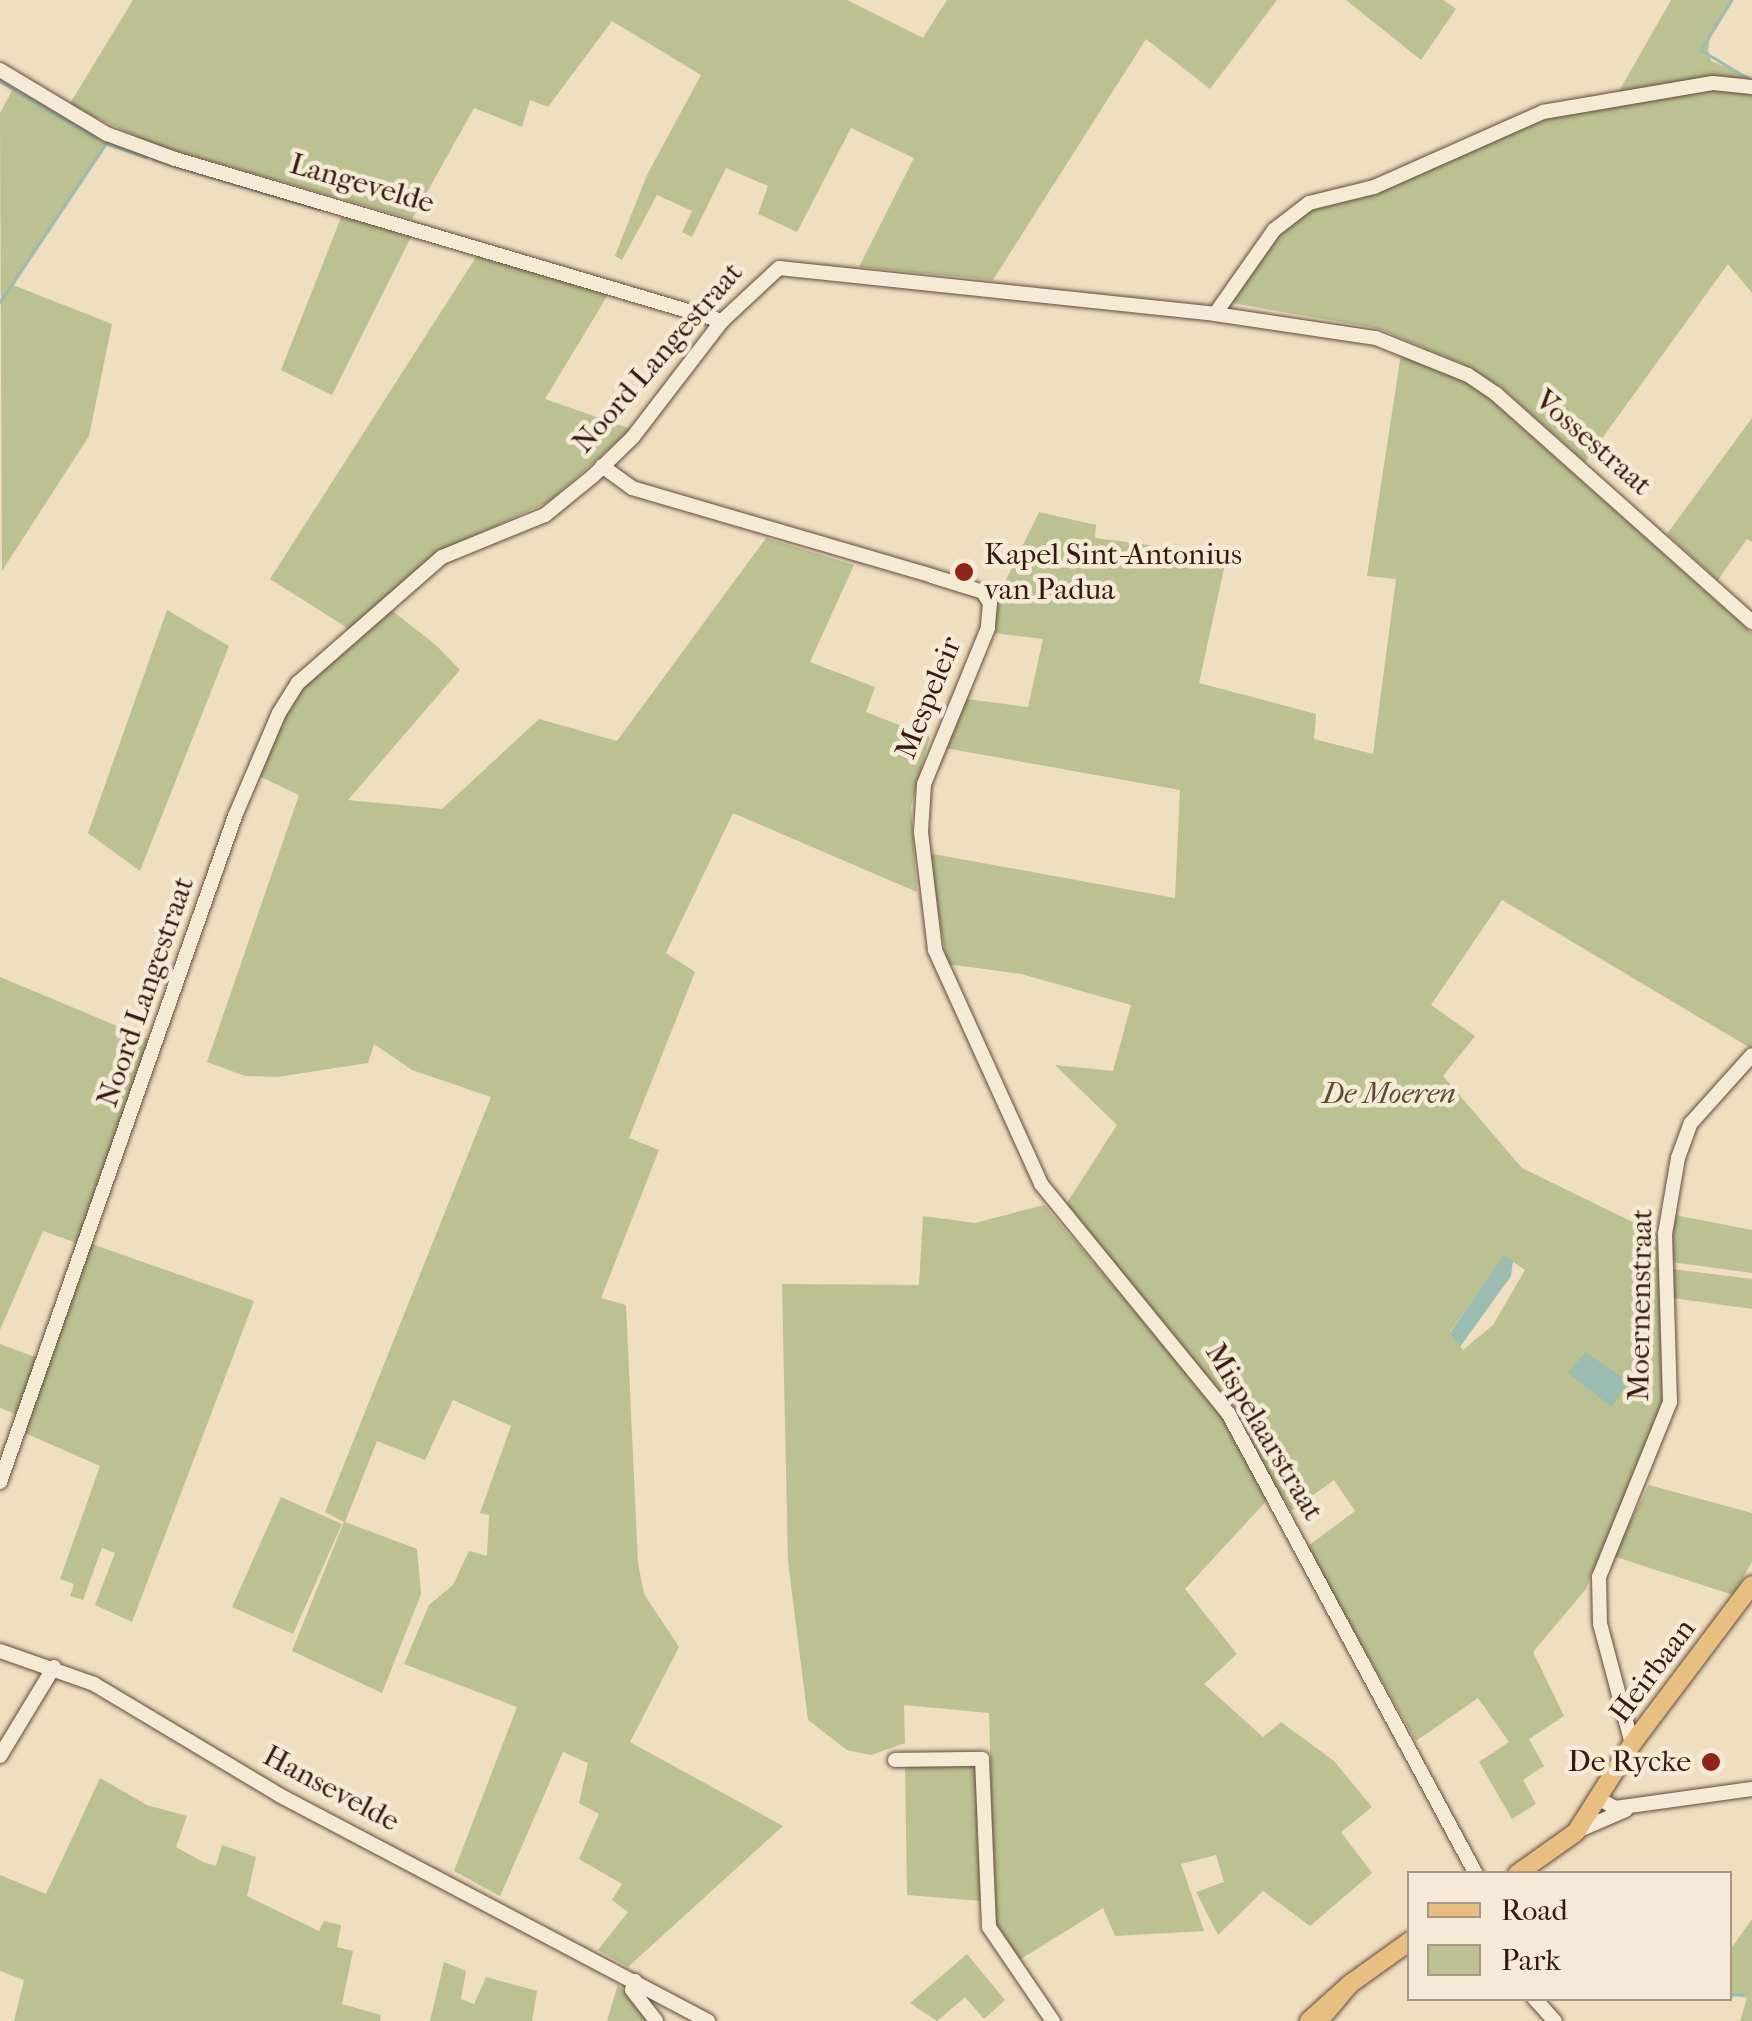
<!DOCTYPE html>
<style>
body{margin:0}
#map{position:relative;width:1752px;height:2021px;overflow:hidden;background:#efdec0;font-family:"IM FELL French Canon",serif}
div>[style]{position:absolute}
[style*='--x']{left:calc(var(--x)*1px);top:calc(var(--y)*1px);width:calc(var(--w)*1px);rotate:calc(var(--a)*1deg)}
.green>*{inset:0;background:#bbc191}
.water>*{inset:0;background:#9abcb1}
.stream>*{height:2.5px;margin:-1.25px;padding:0 1.25px;transform-origin:1.25px;border-radius:1.25px;background:#9abcb1}
.roads{filter:drop-shadow(0 0 2px #634b3c) drop-shadow(0 0 2px #634b3c)}
.minor>*{height:14px;margin:-7px;padding:0 7px;transform-origin:7px;border-radius:7px;background:#f5ead6}
.major>*{height:18px;margin:-9px;padding:0 9px;transform-origin:9px;border-radius:9px;background:#e8bf80}
.dots>*{width:28px;height:28px;translate:-50% -50%;box-sizing:border-box;border:5px solid #f5ead6;border-radius:50%}
span{translate:-50% -50%;white-space:nowrap;text-align:center;line-height:1.15;-webkit-text-stroke:9px #f5ead6;paint-order:stroke}
.street-label{font-size:30px;color:#341a10}
.poi-label{font-size:30px;color:#341a10}
.left{translate:0 -50%;text-align:left}
.right{translate:-100% -50%;text-align:right}
.park-label{font-size:30px;color:#5c4c37;font-style:italic}
.legend{position:absolute;left:1407px;top:1871px;width:325px;height:130px;box-sizing:border-box;background:#f5ead6;border:2px solid #a89787;margin:0;padding:12px 18px;list-style:none;font-size:30px;color:#341a10}
.legend li{display:flex;align-items:center;gap:20px;height:50px}
.legend b{width:50px;border:2px solid #a89787}
</style>
<div id="map">
<div class="green">
<div style="clip-path:polygon(133px 0,847px 0,923px 38px,947px 0,1277px 0,1210px 89px,1146px 39px,993px 280px,859px 267px,914px 158px,851px 128px,797px 232px,758px 214px,768px 186px,726px 168px,692px 237px,682px 232px,692px 211px,657px 195px,622px 260px,615px 256px,647px 175px,701px 75px,612px 21px,548px 107px,530px 100px,522px 127px,474px 108px,412px 219px,157px 146px,69px 105px)"></div>
<div style="clip-path:polygon(1346px 0,1443px 0,1456px 9px,1421px 60px)"></div>
<div style="clip-path:polygon(1671px 0,1732px 0,1711px 32px,1708px 50px,1711px 61px,1750px 77px,1618px 93px)"></div>
<div style="clip-path:polygon(13px 89px,106px 143px,13px 285px,112px 324px,89px 436px,2px 571px,0 113px)"></div>
<div style="clip-path:polygon(1718px 89px,1752px 95px,1752px 293px,1728px 264px,1585px 462px,1501px 387px,1463px 364px,1380px 329px,1232px 303px,1280px 232px,1313px 207px,1544px 117px)"></div>
<div style="clip-path:polygon(342px 215px,412px 235px,332px 395px,281px 370px)"></div>
<div style="clip-path:polygon(478px 254px,609px 293px,545px 399px,631px 429px,550px 501px,438px 552px,349px 629px,270px 579px)"></div>
<div style="clip-path:polygon(evenodd,1401px 354px,1475px 386px,1752px 633px,1752px 1049px,1502px 900px,1431px 1005px,1475px 1036px,1443px 1076px,1522px 1168px,1657px 1234px,1665px 1400px,1597px 1573px,1592px 1571px,1586px 1589px,1533px 1652px,1564px 1716px,1529px 1739px,1544px 1766px,1523px 1780px,1536px 1804px,1512px 1819px,1479px 1762px,1509px 1742px,1478px 1698px,1416px 1741px,1320px 1572px,1308px 1546px,1355px 1511px,1334px 1480px,1291px 1511px,1217px 1391px,1063px 1209px,1117px 1125px,1055px 1065px,1113px 1071px,1131px 1005px,1021px 974px,947px 964px,928px 853px,1175px 898px,1180px 790px,939px 747px,960px 698px,1028px 707px,1043px 639px,994px 633px,985px 587px,1003px 586px,1039px 512px,1096px 525px,1095px 538px,1227px 555px,1199px 683px,1316px 714px,1314px 739px,1373px 754px,1396px 579px,1367px 576px,1401px 354px,1505px 1256px,1525px 1270px,1493px 1325px,1463px 1350px,1450px 1332px,1505px 1256px)"></div>
<div style="clip-path:polygon(1752px 418px,1752px 542px,1747px 539px,1718px 580px,1667px 534px)"></div>
<div style="clip-path:polygon(766px 538px,854px 565px,810px 662px,875px 687px,866px 712px,930px 737px,911px 806px,917px 892px,733px 813px,666px 953px,695px 972px,629px 1138px,659px 1150px,601px 1298px,626px 1305px,638px 1563px,644px 1594px,679px 1647px,630px 1742px,783px 1826px,628px 1967px,598px 1950px,628px 1912px,612px 1900px,622px 1884px,579px 1859px,599px 1814px,579px 1803px,588px 1763px,563px 1752px,500px 1896px,454px 1871px,517px 1707px,404px 1664px,429px 1605px,453px 1585px,469px 1551px,487px 1556px,489px 1515px,480px 1513px,511px 1426px,453px 1400px,425px 1460px,377px 1441px,345px 1522px,417px 1549px,421px 1594px,382px 1693px,292px 1651px,344px 1522px,325px 1512px,491px 1097px,412px 1070px,374px 1044px,368px 1063px,277px 1077px,245px 1076px,207px 1062px,299px 795px,257px 775px,299px 690px,390px 609px,437px 646px,460px 670px,348px 800px,442px 809px,539px 719px,617px 741px)"></div>
<div style="clip-path:polygon(167px 610px,229px 646px,140px 871px,88px 833px)"></div>
<div style="clip-path:polygon(0 977px,153px 1041px,80px 1244px,43px 1231px,0 1330px)"></div>
<div style="clip-path:polygon(1044px 1205px,1220px 1411px,1271px 1496px,1185px 1589px,1237px 1654px,1204px 1684px,1263px 1737px,1281px 1722px,1334px 1761px,1372px 1807px,1341px 1832px,1372px 1873px,1310px 1926px,1263px 1891px,1218px 1935px,1196px 1892px,1224px 1882px,1216px 1855px,1181px 1864px,1204px 1931px,1115px 1936px,1103px 1908px,1016px 1962px,995px 1932px,989px 1713px,904px 1705px,905px 1743px,871px 1755px,847px 1750px,808px 1720px,788px 1561px,782px 1284px,919px 1285px,923px 1216px,975px 1223px)"></div>
<div style="clip-path:polygon(1675px 1215px,1752px 1230px,1752px 1273px,1671px 1262px)"></div>
<div style="clip-path:polygon(89px 1243px,254px 1301px,132px 1622px,95px 1605px,115px 1553px,102px 1548px,83px 1600px,70px 1596px,74px 1584px,60px 1579px,100px 1466px,25px 1433px)"></div>
<div style="clip-path:polygon(1672px 1269px,1752px 1279px,1752px 1309px,1673px 1298px)"></div>
<div style="clip-path:polygon(0 1344px,38px 1358px,19px 1415px,0 1408px)"></div>
<div style="clip-path:polygon(1649px 1485px,1752px 1513px,1752px 1562px,1733px 1595px,1613px 1556px)"></div>
<div style="clip-path:polygon(281px 1497px,342px 1524px,293px 1634px,232px 1607px)"></div>
<div style="clip-path:polygon(905px 1761px,975px 1762px,982px 1901px,907px 1895px)"></div>
<div style="clip-path:polygon(100px 1778px,147px 1805px,187px 1816px,176px 1847px,203px 1862px,216px 1866px,222px 1845px,256px 1857px,247px 1896px,319px 1931px,324px 1921px,341px 1925px,337px 1947px,353px 1951px,342px 2004px,381px 2015px,380px 2021px,14px 2021px,24px 1980px,0 1971px,0 1875px,46px 1894px)"></div>
<div style="clip-path:polygon(1752px 1919px,1752px 2021px,1740px 2021px,1747px 1998px,1730px 1995px,1730px 1950px)"></div>
<div style="clip-path:polygon(967px 1954px,1005px 2000px,984px 2019px,965px 1997px,937px 2021px,910px 2003px)"></div>
<div style="clip-path:polygon(444px 1962px,466px 1971px,461px 1999px,474px 2004px,486px 1977px,537px 1991px,532px 2021px,430px 2021px)"></div>
<div style="clip-path:polygon(618px 1984px,649px 2021px,607px 2021px)"></div>
</div>
<div class="water">
<div style="clip-path:polygon(1504px 1255px,1513px 1261px,1511px 1276px,1460px 1347px,1450px 1333px)"></div>
<div style="clip-path:polygon(1585px 1352px,1628px 1381px,1612px 1407px,1568px 1373px)"></div>
</div>
<div class="stream">
<div style="--x:1732;--y:0;--w:59;--a:121.8"></div>
<div style="--x:1701;--y:50;--w:58;--a:31"></div>
<div style="--x:0;--y:81;--w:112;--a:30.7"></div>
<div style="--x:106;--y:143;--w:42;--a:19.3"></div>
<div style="--x:153;--y:159;--w:173;--a:16.8"></div>
<div style="--x:0;--y:302;--w:191;--a:-56.3"></div>
<div style="--x:1730;--y:1995;--w:13;--a:-4"></div>
</div>
<div class="roads">
<div class="minor">
<div style="--x:0;--y:70;--w:125;--a:30.9"></div>
<div style="--x:107;--y:134;--w:72;--a:20.2"></div>
<div style="--x:175;--y:159;--w:570;--a:16.5"></div>
<div style="--x:1215;--y:314;--w:103;--a:-54.9"></div>
<div style="--x:1274;--y:230;--w:44;--a:-37.6"></div>
<div style="--x:1309;--y:203;--w:67;--a:-13.8"></div>
<div style="--x:1374;--y:187;--w:185;--a:-23.9"></div>
<div style="--x:1543;--y:112;--w:172;--a:-9.7"></div>
<div style="--x:1713;--y:83;--w:39;--a:6"></div>
<div style="--x:602;--y:466;--w:37;--a:36"></div>
<div style="--x:632;--y:488;--w:313;--a:16.3"></div>
<div style="--x:932;--y:576;--w:53;--a:17.4"></div>
<div style="--x:983;--y:592;--w:13;--a:58"></div>
<div style="--x:990;--y:603;--w:25;--a:95"></div>
<div style="--x:988;--y:628;--w:169;--a:112.3"></div>
<div style="--x:924;--y:784;--w:48;--a:93.6"></div>
<div style="--x:921;--y:832;--w:119;--a:83.2"></div>
<div style="--x:935;--y:950;--w:257;--a:65.6"></div>
<div style="--x:1041;--y:1184;--w:296;--a:50.8"></div>
<div style="--x:1228;--y:1413;--w:523;--a:61.72"></div>
<div style="--x:0;--y:1482;--w:706;--a:-70.56"></div>
<div style="--x:235;--y:816;--w:112;--a:-66.9"></div>
<div style="--x:279;--y:713;--w:36;--a:-58"></div>
<div style="--x:298;--y:683;--w:191;--a:-41.2"></div>
<div style="--x:442;--y:557;--w:111;--a:-22.2"></div>
<div style="--x:545;--y:515;--w:62;--a:-39.1"></div>
<div style="--x:593;--y:476;--w:56;--a:-44.3"></div>
<div style="--x:633;--y:437;--w:146;--a:-52.5"></div>
<div style="--x:722;--y:321;--w:78;--a:-42.9"></div>
<div style="--x:779;--y:268;--w:438;--a:6"></div>
<div style="--x:1215;--y:314;--w:163;--a:8.5"></div>
<div style="--x:1376;--y:338;--w:99;--a:21.9"></div>
<div style="--x:1468;--y:375;--w:34;--a:34"></div>
<div style="--x:1496;--y:394;--w:343;--a:41.7"></div>
<div style="--x:0;--y:1651;--w:100;--a:19.3"></div>
<div style="--x:94;--y:1684;--w:218;--a:30.9"></div>
<div style="--x:281;--y:1796;--w:483;--a:27.8"></div>
<div style="--x:1632;--y:1744;--w:124;--a:-104.9"></div>
<div style="--x:1600;--y:1624;--w:47;--a:-91.2"></div>
<div style="--x:1599;--y:1577;--w:189;--a:-67.9"></div>
<div style="--x:1670;--y:1402;--w:168;--a:-91.7"></div>
<div style="--x:1665;--y:1234;--w:77;--a:-80.3"></div>
<div style="--x:1678;--y:1158;--w:37;--a:-70"></div>
<div style="--x:1691;--y:1123;--w:91;--a:-48.1"></div>
<div style="--x:0;--y:1756;--w:104;--a:-58.8"></div>
<div style="--x:895;--y:1760;--w:87;--a:-0.7"></div>
<div style="--x:982;--y:1759;--w:168;--a:87.6"></div>
<div style="--x:989;--y:1927;--w:114;--a:55.8"></div>
<div style="--x:1598;--y:1798;--w:20;--a:30"></div>
<div style="--x:1615;--y:1808;--w:138;--a:-7.9"></div>
<div style="--x:1577;--y:1831;--w:53;--a:-23.2"></div>
<div style="--x:635;--y:1981;--w:9;--a:108"></div>
<div style="--x:632;--y:1990;--w:39;--a:52"></div>
<div style="--x:1534;--y:1998;--w:31;--a:48"></div>
</div>
<div class="major">
<div style="--x:1517;--y:1874;--w:72;--a:-35.4"></div>
<div style="--x:1576;--y:1832;--w:104;--a:-57.5"></div>
<div style="--x:1632;--y:1744;--w:199;--a:-53"></div>
<div style="--x:1350;--y:1984;--w:74;--a:-35.6"></div>
<div style="--x:1309;--y:2021;--w:55;--a:-42.1"></div>
<div style="--x:1350;--y:1984;--w:48;--a:130"></div>
</div>
</div>
<div class="dots">
<div style="left:964px;top:572px;background:#8f2418"></div>
<div style="left:1711px;top:1762px;background:#8f2418"></div>
</div>
<div class="street-label">
<span style="left:362px;top:184px;rotate:16deg">Langevelde</span>
<span style="left:658px;top:358px;rotate:-49deg">Noord Langestraat</span>
<span style="left:1593px;top:443px;rotate:41deg">Vossestraat</span>
<span style="left:929px;top:698px;rotate:-68deg">Mespeleir</span>
<span style="left:146px;top:992px;rotate:-71deg">Noord Langestraat</span>
<span style="left:1641px;top:1305px;rotate:-89deg">Moernenstraat</span>
<span style="left:1264px;top:1432px;rotate:59deg">Mispelaarstraat</span>
<span style="left:1653px;top:1671px;rotate:-53deg">Heirbaan</span>
<span style="left:331px;top:1789px;rotate:28deg">Hansevelde</span>
</div>
<div class="poi-label">
<span class="left" style="left:984px;top:572px">Kapel Sint-Antonius<br>van Padua</span>
<span class="right" style="left:1691px;top:1762px">De Rycke</span>
</div>
<div class="park-label">
<span style="left:1389px;top:1094px">De Moeren</span>
</div>
<ul class="legend">
<li><b style="height:12px;background:#e8bf80"></b>Road</li>
<li><b style="height:28px;background:#bbc191"></b>Park</li>
</ul>
</div>
